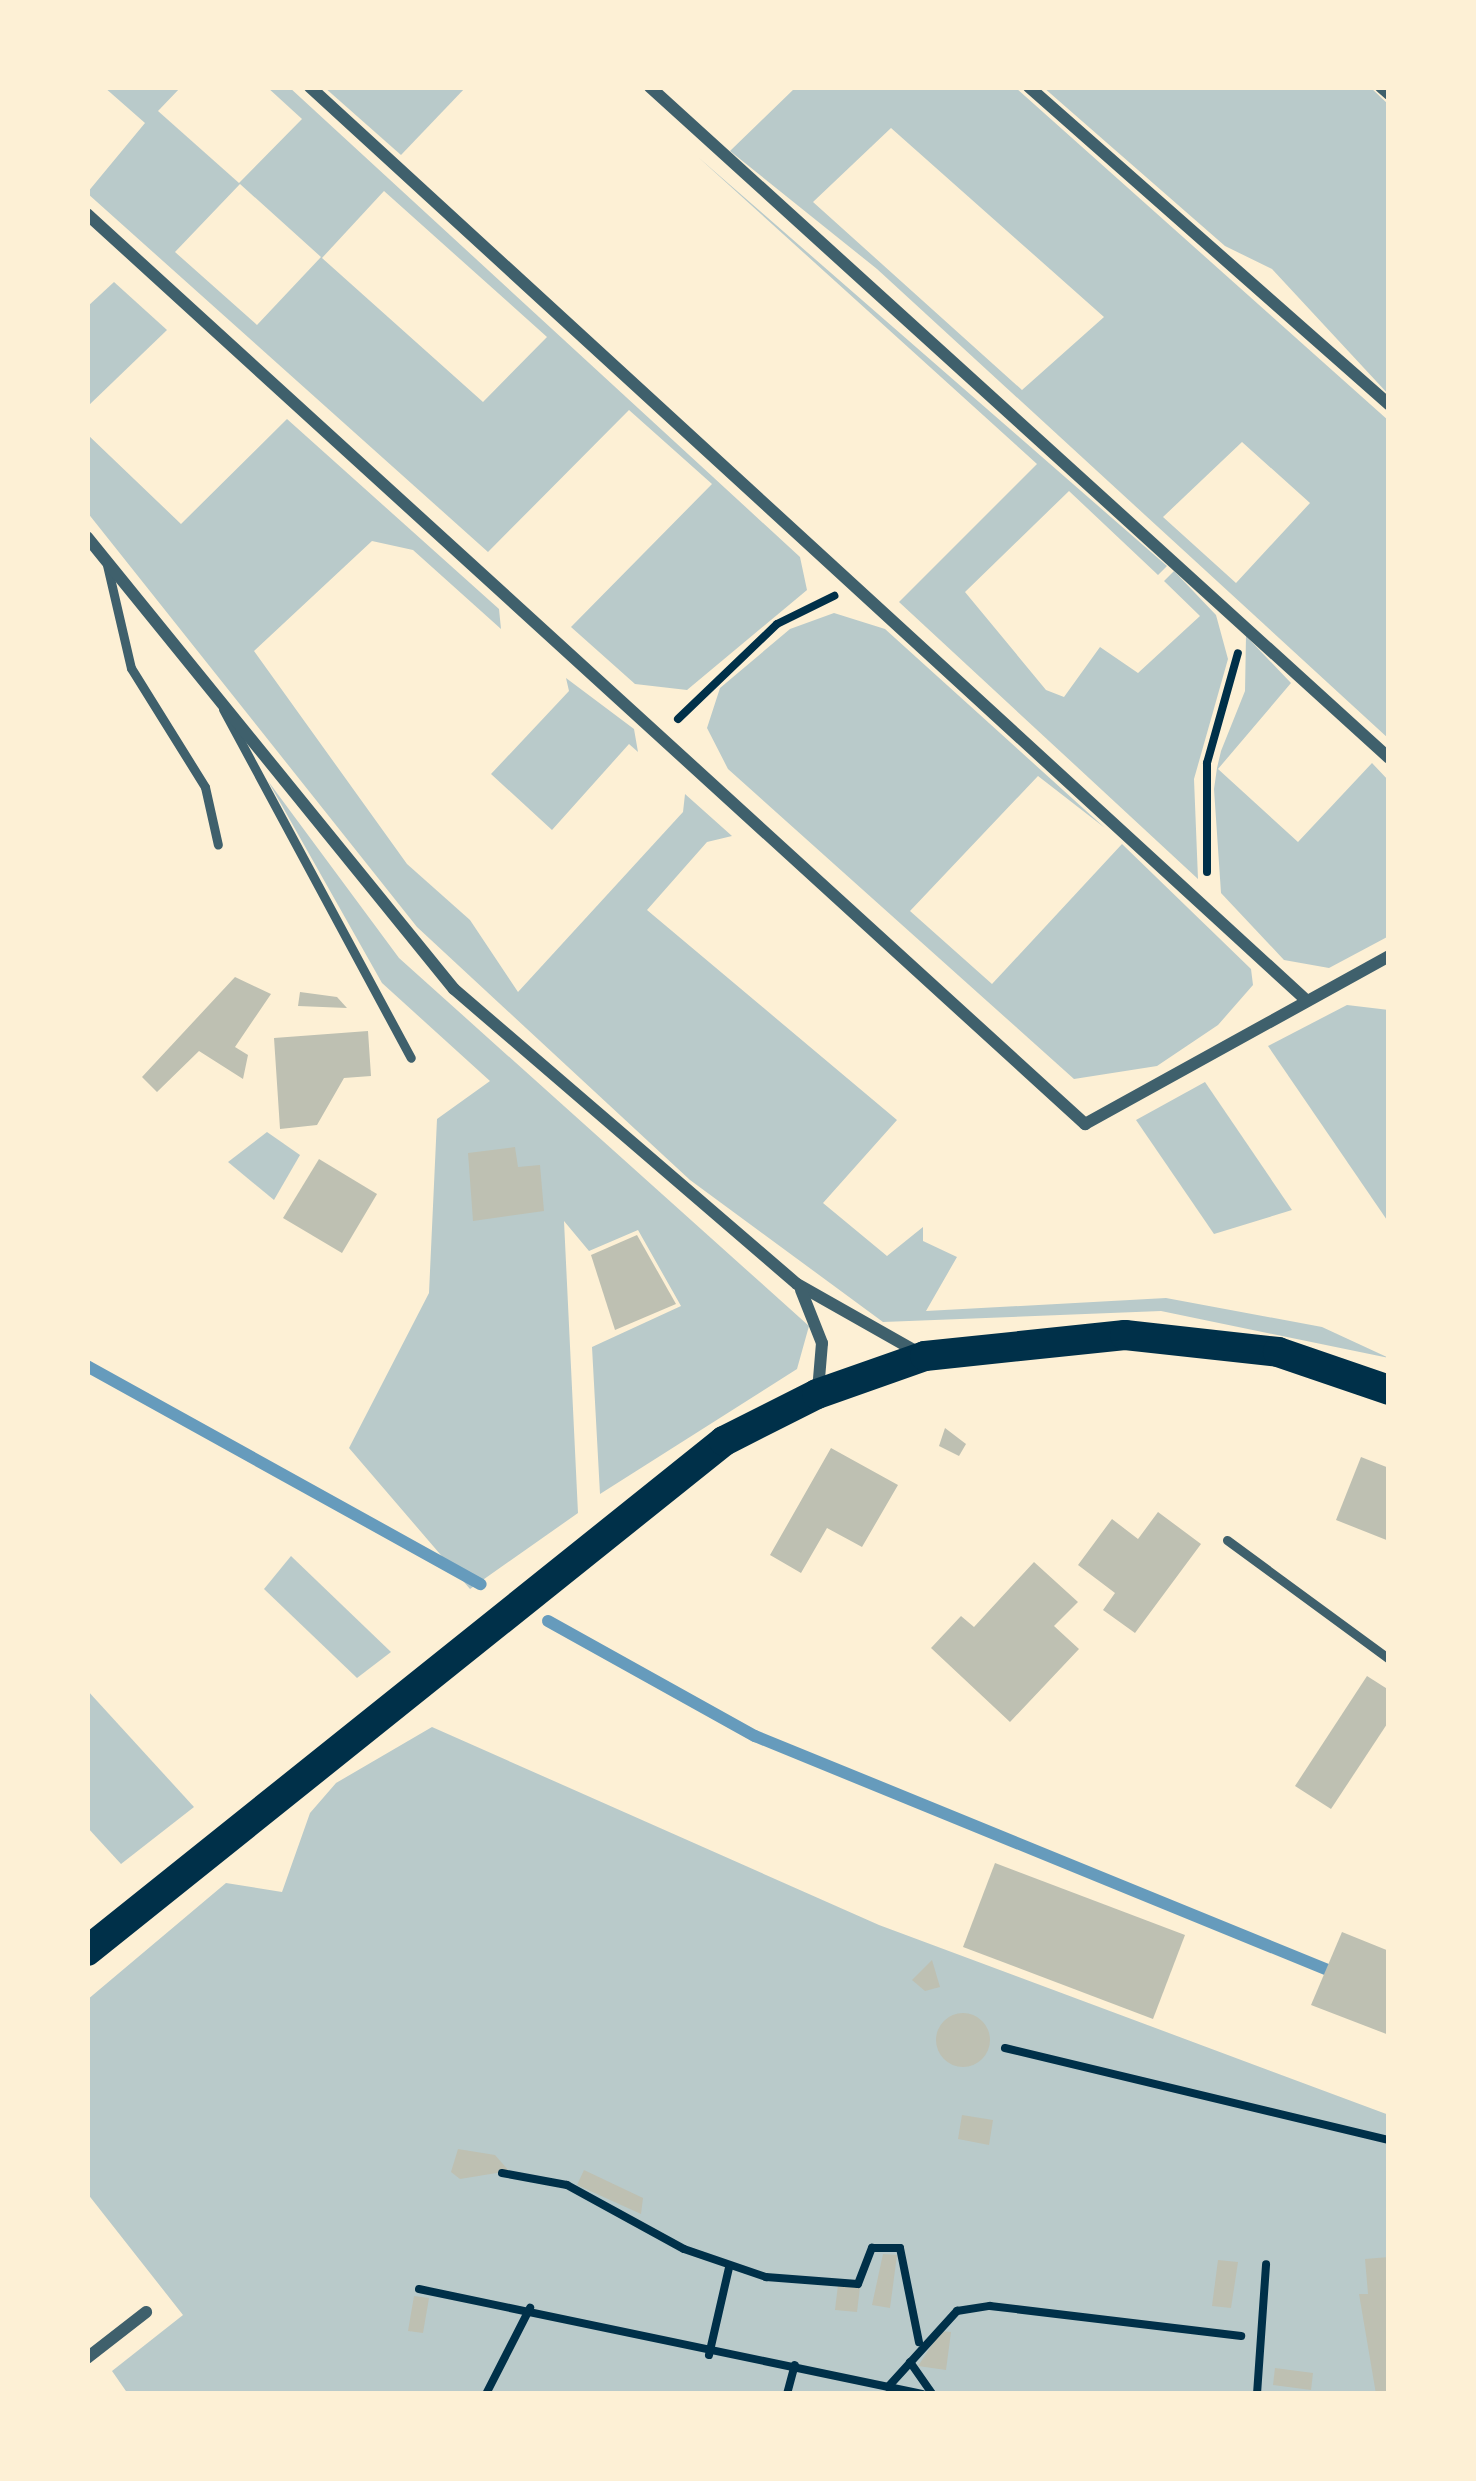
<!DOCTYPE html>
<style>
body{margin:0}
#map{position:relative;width:1476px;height:2481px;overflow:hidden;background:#fdf0d5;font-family:"Nunito Sans",sans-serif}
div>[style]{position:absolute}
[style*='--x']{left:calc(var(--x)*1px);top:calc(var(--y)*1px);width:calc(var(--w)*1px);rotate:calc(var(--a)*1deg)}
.green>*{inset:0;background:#b9caca}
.stream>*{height:12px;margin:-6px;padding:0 6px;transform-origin:6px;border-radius:6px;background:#669bbc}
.building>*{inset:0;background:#bec0b2}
.round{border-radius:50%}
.path>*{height:8px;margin:-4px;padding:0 4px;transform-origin:4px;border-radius:4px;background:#003049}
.service>*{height:9px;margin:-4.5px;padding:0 4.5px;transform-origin:4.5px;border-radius:4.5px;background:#3f606c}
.minor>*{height:12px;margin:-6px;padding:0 6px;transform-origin:6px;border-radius:6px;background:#3f606c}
.primary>*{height:30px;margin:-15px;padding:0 15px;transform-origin:15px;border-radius:15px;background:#003049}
span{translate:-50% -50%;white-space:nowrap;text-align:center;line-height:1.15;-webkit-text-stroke:9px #fdf0d5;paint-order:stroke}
.frame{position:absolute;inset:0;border:90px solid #fdf0d5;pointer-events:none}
</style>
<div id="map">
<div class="green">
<div style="clip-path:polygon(evenodd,104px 87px,181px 87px,158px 111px,239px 183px,302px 119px,267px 87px,289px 87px,800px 557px,807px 590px,687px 690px,635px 684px,571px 627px,712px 484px,629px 410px,488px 552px,87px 193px,145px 123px,104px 87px,240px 184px,321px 257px,257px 325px,175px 252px,240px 184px,104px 87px,384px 191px,547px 337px,483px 402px,322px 258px,384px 191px)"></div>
<div style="clip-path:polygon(324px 87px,466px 87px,401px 155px)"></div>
<div style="clip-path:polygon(evenodd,796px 87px,1015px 87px,1389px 421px,1389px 739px,877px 269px,730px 151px,796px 87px,891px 128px,1104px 317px,1022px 390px,813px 202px,891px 128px,796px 87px,1242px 442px,1310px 503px,1236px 583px,1163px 517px,1242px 442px)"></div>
<div style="clip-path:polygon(1043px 87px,1370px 87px,1389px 105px,1389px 395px,1272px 269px,1225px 246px)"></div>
<div style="clip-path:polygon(698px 157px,1167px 566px,1158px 575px,1069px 491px,965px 592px,1046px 690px,1064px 697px,1100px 647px,1138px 673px,1200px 616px,1164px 581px,1174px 571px,1216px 615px,1228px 659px,1194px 779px,1198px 879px,899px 602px,1037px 464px)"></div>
<div style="clip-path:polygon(114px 282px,167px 330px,87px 407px,87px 307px)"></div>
<div style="clip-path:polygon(287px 419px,499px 609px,501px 629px,413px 550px,372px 541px,254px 651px,407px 864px,470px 920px,518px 992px,683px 812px,685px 794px,732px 836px,707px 842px,647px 910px,897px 1120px,823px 1203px,887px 1256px,923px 1227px,923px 1241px,957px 1257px,926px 1311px,1166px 1298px,1322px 1327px,1389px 1358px,1161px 1311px,883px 1322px,690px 1180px,417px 927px,87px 512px,87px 434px,181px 524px)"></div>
<div style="clip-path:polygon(834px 613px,885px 629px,1105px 828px,1038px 776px,910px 911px,992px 984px,1122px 844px,1251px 969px,1253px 985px,1218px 1025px,1157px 1066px,1074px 1079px,728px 769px,707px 728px,720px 688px,790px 629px)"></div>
<div style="clip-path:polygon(1246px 636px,1291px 683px,1218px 769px,1298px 842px,1372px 763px,1389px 781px,1389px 936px,1329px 968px,1284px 960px,1221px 893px,1214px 789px,1217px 768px,1221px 751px,1245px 691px)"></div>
<div style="clip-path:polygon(566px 678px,634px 729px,638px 752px,629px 744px,552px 830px,491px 774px,569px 691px)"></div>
<div style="clip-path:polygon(268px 781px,399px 958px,809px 1326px,797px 1369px,600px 1494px,592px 1347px,681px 1306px,638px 1230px,589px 1251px,564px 1221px,578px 1513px,470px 1589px,349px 1448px,429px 1293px,437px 1119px,490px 1081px,382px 983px)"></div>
<div style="clip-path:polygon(1347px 1005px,1389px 1010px,1389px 1223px,1268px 1046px)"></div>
<div style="clip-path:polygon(1205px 1082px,1292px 1210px,1214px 1234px,1136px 1120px)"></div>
<div style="clip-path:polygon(267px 1132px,300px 1155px,274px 1200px,228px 1162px)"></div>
<div style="clip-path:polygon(291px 1556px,391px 1652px,357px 1678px,264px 1589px)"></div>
<div style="clip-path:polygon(87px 1690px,194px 1807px,121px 1864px,87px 1827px)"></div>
<div style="clip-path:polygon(432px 1727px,879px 1925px,1389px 2115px,1389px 2394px,128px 2394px,112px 2371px,183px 2315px,87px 2193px,87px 2000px,226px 1883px,282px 1892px,310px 1813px,336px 1783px)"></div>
</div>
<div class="stream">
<div style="--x:87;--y:1366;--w:450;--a:29"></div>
<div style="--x:548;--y:1621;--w:237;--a:29.1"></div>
<div style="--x:755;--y:1736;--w:632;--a:22.22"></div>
</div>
<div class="building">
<div style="clip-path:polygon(235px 977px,271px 994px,235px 1047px,248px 1055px,243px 1079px,199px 1051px,157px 1092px,142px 1077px)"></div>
<div style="clip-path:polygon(300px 992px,337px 997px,347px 1008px,298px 1006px)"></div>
<div style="clip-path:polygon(368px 1031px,371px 1076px,344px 1078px,317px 1125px,280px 1129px,274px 1038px)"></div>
<div style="clip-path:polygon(515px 1147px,518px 1167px,540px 1165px,544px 1211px,473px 1221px,468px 1153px)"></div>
<div style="clip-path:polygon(319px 1159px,377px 1194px,342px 1253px,283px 1218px)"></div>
<div style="clip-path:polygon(637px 1235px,676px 1304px,615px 1330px,591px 1255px)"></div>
<div style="clip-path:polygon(945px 1428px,966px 1444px,959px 1456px,939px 1446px)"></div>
<div style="clip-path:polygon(831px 1448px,898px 1485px,862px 1547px,827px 1528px,801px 1573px,770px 1555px)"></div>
<div style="clip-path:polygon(1361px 1457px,1389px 1468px,1389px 1541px,1336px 1520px)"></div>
<div style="clip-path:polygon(1158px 1512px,1201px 1544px,1135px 1633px,1103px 1610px,1115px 1593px,1078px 1565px,1112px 1519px,1138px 1539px)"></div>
<div style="clip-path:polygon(1034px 1562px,1078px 1602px,1054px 1626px,1079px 1649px,1010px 1722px,931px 1648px,961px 1616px,974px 1627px)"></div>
<div style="clip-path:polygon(1367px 1676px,1389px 1690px,1389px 1721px,1331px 1809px,1295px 1786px)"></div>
<div style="clip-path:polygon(995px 1863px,1185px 1935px,1153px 2019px,963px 1947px)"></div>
<div style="clip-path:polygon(1342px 1932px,1389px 1951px,1389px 2035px,1311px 2005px)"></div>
<div style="clip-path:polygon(932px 1960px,940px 1987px,925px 1991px,912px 1980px)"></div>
<div class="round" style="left:936px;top:2013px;width:54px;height:54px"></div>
<div style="clip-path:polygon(962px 2115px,993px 2120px,989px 2145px,958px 2139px)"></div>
<div style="clip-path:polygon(458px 2149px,495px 2155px,509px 2171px,460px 2179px,451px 2172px)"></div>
<div style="clip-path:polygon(584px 2170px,643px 2198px,641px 2214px,577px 2185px)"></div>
<div style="clip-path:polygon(883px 2254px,897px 2255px,890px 2308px,872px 2305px)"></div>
<div style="clip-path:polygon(1389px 2257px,1389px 2394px,1376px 2394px,1359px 2294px,1368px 2294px,1365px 2259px)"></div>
<div style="clip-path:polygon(1218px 2260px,1238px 2262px,1231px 2308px,1212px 2306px)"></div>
<div style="clip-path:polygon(838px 2285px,860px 2287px,857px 2312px,835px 2310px)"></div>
<div style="clip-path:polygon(414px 2296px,429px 2298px,423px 2333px,408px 2331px)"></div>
<div style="clip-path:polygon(941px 2331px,951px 2332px,946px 2370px,918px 2366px)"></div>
<div style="clip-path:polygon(1275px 2368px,1313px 2373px,1311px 2390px,1273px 2385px)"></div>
</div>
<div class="path">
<div style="--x:678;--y:719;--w:137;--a:-43.8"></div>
<div style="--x:777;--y:624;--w:64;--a:-26.2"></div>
<div style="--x:1207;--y:872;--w:109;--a:-90"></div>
<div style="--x:1207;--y:763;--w:114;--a:-74.3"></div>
<div style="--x:1005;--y:2048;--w:395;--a:13.5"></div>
<div style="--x:502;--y:2173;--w:66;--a:10.5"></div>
<div style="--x:567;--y:2185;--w:133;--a:28.7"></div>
<div style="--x:684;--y:2249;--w:87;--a:18.9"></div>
<div style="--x:766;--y:2277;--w:92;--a:4.4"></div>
<div style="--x:858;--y:2284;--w:39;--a:-69"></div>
<div style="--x:872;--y:2248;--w:28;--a:0"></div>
<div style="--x:900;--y:2248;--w:96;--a:78.6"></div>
<div style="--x:419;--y:2289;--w:514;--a:11.79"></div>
<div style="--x:709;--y:2355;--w:89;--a:-77.1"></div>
<div style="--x:910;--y:2362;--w:39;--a:55"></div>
<div style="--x:888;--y:2387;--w:103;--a:-47.8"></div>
<div style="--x:957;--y:2311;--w:33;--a:-9"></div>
<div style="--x:990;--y:2306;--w:253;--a:6.8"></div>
<div style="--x:486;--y:2394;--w:97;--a:-62.9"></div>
<div style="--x:787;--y:2394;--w:30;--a:-75"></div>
<div style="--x:1257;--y:2394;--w:130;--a:-86"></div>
</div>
<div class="service">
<div style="--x:107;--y:565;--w:106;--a:76.9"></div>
<div style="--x:131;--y:668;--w:140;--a:58.1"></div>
<div style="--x:205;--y:787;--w:59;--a:77.4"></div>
<div style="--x:223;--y:709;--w:396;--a:61.7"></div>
<div style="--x:1227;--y:1540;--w:201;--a:36.3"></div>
</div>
<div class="minor">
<div style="--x:310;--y:87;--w:1351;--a:42.51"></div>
<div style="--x:650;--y:87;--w:998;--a:42.24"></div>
<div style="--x:1029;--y:87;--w:480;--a:41.4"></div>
<div style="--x:1381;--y:87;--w:11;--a:41"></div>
<div style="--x:87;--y:214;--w:1351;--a:42.36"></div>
<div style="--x:1085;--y:1124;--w:347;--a:-28.9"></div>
<div style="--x:87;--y:537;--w:582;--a:50.93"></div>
<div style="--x:454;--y:989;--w:452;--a:40.7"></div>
<div style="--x:797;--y:1284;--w:138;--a:29.5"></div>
<div style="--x:801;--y:1290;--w:57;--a:68.4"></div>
<div style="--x:822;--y:1343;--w:48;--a:94.8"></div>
<div style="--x:87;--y:2358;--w:75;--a:-37.9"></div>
</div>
<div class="primary">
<div style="--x:87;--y:1951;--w:816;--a:-38.68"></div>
<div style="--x:724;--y:1441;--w:104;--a:-26.8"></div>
<div style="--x:817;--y:1394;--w:114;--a:-19.4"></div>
<div style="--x:925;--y:1356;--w:201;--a:-6"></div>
<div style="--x:1125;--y:1335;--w:154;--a:6.3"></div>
<div style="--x:1278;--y:1352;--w:117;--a:18.9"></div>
</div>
<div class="frame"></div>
</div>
